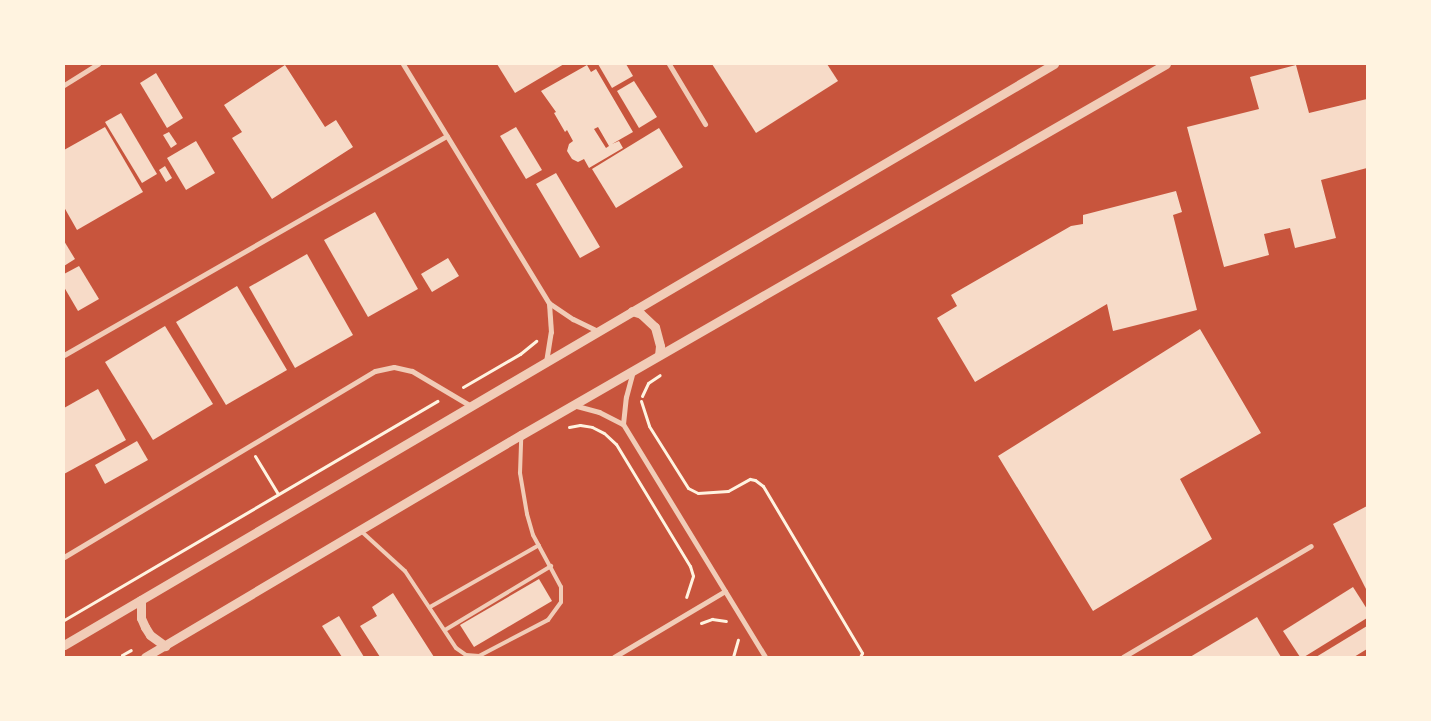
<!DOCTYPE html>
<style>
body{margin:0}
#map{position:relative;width:1431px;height:721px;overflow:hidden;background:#c8553d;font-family:"DM Sans",sans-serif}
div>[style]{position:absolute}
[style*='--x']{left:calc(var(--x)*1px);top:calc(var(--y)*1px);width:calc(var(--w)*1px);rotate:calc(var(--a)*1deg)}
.building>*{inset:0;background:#f7dbc8}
.path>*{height:3px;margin:-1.5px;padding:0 1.5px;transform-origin:1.5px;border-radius:1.5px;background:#fff3e0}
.service>*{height:4px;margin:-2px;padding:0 2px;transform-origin:2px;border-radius:2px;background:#f1ccb7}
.minor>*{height:5px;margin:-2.5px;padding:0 2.5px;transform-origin:2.5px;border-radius:2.5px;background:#f1ccb7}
.tertiary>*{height:9px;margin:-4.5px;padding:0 4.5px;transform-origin:4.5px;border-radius:4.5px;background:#f1ccb7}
span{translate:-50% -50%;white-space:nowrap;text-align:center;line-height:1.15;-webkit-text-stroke:5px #fff3e0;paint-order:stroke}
.frame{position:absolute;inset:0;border:65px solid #fff3e0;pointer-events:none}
</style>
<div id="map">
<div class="building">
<div style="clip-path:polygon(497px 64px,564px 64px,515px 93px)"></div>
<div style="clip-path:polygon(598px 64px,626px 64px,633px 76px,612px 88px)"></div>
<div style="clip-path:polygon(712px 64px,827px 64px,838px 81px,756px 133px)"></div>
<div style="clip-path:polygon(285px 65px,325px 127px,336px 120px,353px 147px,272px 199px,232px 138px,242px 132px,224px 105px)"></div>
<div style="clip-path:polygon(evenodd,587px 65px,591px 72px,596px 69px,633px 132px,612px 144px,619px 141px,623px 148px,589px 168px,584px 159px,578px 162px,572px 159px,567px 151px,569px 144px,573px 141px,567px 130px,565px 132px,554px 113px,556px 112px,541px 91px,587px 65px,598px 127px,609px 146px,606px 148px,594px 129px,598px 127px)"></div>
<div style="clip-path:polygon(1296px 65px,1309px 113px,1367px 99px,1367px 168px,1321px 180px,1336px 238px,1295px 248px,1290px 228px,1264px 234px,1269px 255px,1224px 267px,1187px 127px,1259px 109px,1250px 77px)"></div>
<div style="clip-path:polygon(156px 73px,183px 118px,167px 128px,140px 83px)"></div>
<div style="clip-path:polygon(634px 81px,657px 117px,639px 128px,617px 91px)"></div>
<div style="clip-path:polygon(121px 113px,157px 174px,142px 183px,105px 122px)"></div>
<div style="clip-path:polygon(105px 127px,143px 192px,77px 230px,64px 207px,64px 150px)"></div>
<div style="clip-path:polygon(516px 127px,542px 170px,526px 179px,500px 136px)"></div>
<div style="clip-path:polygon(659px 128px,683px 167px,616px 208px,592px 169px)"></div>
<div style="clip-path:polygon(169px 132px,177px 144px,171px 148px,163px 135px)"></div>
<div style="clip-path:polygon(196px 141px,215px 173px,186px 190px,167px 158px)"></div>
<div style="clip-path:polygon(165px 166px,172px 178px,166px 182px,159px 170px)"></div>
<div style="clip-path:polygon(556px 173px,600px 247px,580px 258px,536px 184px)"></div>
<div style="clip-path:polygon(1176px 191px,1182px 212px,1173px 215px,1197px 310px,1113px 331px,1107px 304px,975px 382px,937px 318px,957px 306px,951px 295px,1071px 226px,1083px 224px,1083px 215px)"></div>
<div style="clip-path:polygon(375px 212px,418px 289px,368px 317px,324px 240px)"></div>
<div style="clip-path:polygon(64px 241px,75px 259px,64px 266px)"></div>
<div style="clip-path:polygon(307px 254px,353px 335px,295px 368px,249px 287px)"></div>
<div style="clip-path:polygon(448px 258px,459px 276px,432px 292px,421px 274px)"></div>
<div style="clip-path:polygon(79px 266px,99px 299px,78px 311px,64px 287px,64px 274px)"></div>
<div style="clip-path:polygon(237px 286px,287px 370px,226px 405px,176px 322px)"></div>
<div style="clip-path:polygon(165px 326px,213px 404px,153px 440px,105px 362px)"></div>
<div style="clip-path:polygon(1200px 329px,1261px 433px,1180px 479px,1212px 539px,1093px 611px,998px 456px)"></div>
<div style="clip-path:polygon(98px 389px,126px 440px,64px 474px,64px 408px)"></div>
<div style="clip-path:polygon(137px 441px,148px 460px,105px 484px,95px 465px)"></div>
<div style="clip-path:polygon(1367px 506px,1367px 591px,1333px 524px)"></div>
<div style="clip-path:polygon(539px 579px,552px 601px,474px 647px,460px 625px)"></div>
<div style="clip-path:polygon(1353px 587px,1367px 609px,1367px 618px,1304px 657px,1300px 657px,1283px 631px)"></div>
<div style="clip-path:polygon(393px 593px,434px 657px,380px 657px,360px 626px,377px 616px,372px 607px)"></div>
<div style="clip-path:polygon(339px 616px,364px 657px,342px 657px,322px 626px)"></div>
<div style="clip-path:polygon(1257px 617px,1281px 657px,1190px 657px)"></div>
<div style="clip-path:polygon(1367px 626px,1367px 649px,1354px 657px,1316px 657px)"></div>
</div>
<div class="path">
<div style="--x:463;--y:387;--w:66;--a:-30.1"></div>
<div style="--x:520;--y:354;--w:21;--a:-39"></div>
<div style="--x:642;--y:396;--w:14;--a:-65"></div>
<div style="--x:648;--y:383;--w:14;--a:-34"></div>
<div style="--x:641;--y:401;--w:26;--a:72"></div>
<div style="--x:649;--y:426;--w:73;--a:57.8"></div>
<div style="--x:688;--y:488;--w:11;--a:27"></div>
<div style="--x:698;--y:493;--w:30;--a:-4"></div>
<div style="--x:728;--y:491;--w:25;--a:-29"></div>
<div style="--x:750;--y:479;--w:5;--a:11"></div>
<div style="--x:755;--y:480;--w:10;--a:37"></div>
<div style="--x:763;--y:486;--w:194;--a:59.3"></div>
<div style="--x:862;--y:653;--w:4;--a:117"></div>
<div style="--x:569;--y:427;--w:11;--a:-10"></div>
<div style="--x:580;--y:425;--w:12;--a:9"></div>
<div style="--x:592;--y:427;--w:13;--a:27"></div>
<div style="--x:604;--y:433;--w:16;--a:43"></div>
<div style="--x:616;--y:444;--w:143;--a:58.8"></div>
<div style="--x:690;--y:566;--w:10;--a:73"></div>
<div style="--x:693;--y:576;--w:22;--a:108"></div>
<div style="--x:255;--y:456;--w:44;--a:58.8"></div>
<div style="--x:64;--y:620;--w:433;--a:-30.4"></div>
<div style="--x:701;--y:623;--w:12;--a:-20"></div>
<div style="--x:712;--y:619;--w:14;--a:8"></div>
<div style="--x:123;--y:657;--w:2;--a:-117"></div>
<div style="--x:122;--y:655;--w:10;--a:-29"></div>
<div style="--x:733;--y:657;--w:18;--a:-74"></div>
</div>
<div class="service">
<div style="--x:361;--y:531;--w:59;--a:42.3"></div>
<div style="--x:405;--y:571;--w:92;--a:56.5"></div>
<div style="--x:456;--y:648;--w:12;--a:35"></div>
<div style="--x:466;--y:655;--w:13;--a:4"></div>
<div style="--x:479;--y:656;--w:78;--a:-27.6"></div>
<div style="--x:548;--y:620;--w:22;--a:-54"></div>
<div style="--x:561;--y:602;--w:15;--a:-90"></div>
<div style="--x:561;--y:587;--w:59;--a:-118.3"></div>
<div style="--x:533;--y:535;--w:22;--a:-106"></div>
<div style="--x:527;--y:514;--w:42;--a:-99.7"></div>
<div style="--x:520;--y:473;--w:38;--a:-88"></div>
<div style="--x:430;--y:607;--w:125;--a:-29.6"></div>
<div style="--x:445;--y:630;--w:124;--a:-31.1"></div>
</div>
<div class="minor">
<div style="--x:403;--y:64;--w:280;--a:58.6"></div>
<div style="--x:549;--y:303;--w:29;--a:34"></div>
<div style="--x:573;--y:319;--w:28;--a:26"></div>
<div style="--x:669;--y:64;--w:70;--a:59"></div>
<div style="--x:64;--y:85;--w:40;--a:-32"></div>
<div style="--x:64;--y:355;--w:441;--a:-29.8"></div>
<div style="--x:546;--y:362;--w:30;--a:-81"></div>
<div style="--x:551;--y:332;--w:29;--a:-94"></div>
<div style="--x:573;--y:405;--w:27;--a:15"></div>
<div style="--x:599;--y:412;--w:27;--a:27"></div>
<div style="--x:623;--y:424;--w:273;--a:58.6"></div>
<div style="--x:623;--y:424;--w:27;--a:-84"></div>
<div style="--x:626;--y:397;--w:27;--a:-75"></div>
<div style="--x:64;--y:557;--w:362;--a:-30.9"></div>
<div style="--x:375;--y:371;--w:19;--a:-12"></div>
<div style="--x:394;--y:367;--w:18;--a:13"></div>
<div style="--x:412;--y:371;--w:69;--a:30.7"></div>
<div style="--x:614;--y:657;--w:129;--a:-30.7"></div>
<div style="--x:1123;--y:657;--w:218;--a:-30.6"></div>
</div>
<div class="tertiary">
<div style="--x:632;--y:311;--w:9;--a:18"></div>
<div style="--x:641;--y:314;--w:19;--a:43"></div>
<div style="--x:655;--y:327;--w:20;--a:75"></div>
<div style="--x:660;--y:346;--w:9;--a:96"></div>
<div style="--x:141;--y:600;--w:18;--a:90"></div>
<div style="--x:141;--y:618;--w:10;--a:66"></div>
<div style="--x:145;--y:627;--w:9;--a:58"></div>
<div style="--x:150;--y:635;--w:19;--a:36"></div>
<div style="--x:64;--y:645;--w:1148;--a:-30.41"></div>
<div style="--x:145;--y:657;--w:437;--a:-30.6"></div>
<div style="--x:521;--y:435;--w:744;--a:-29.91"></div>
</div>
<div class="frame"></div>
</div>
